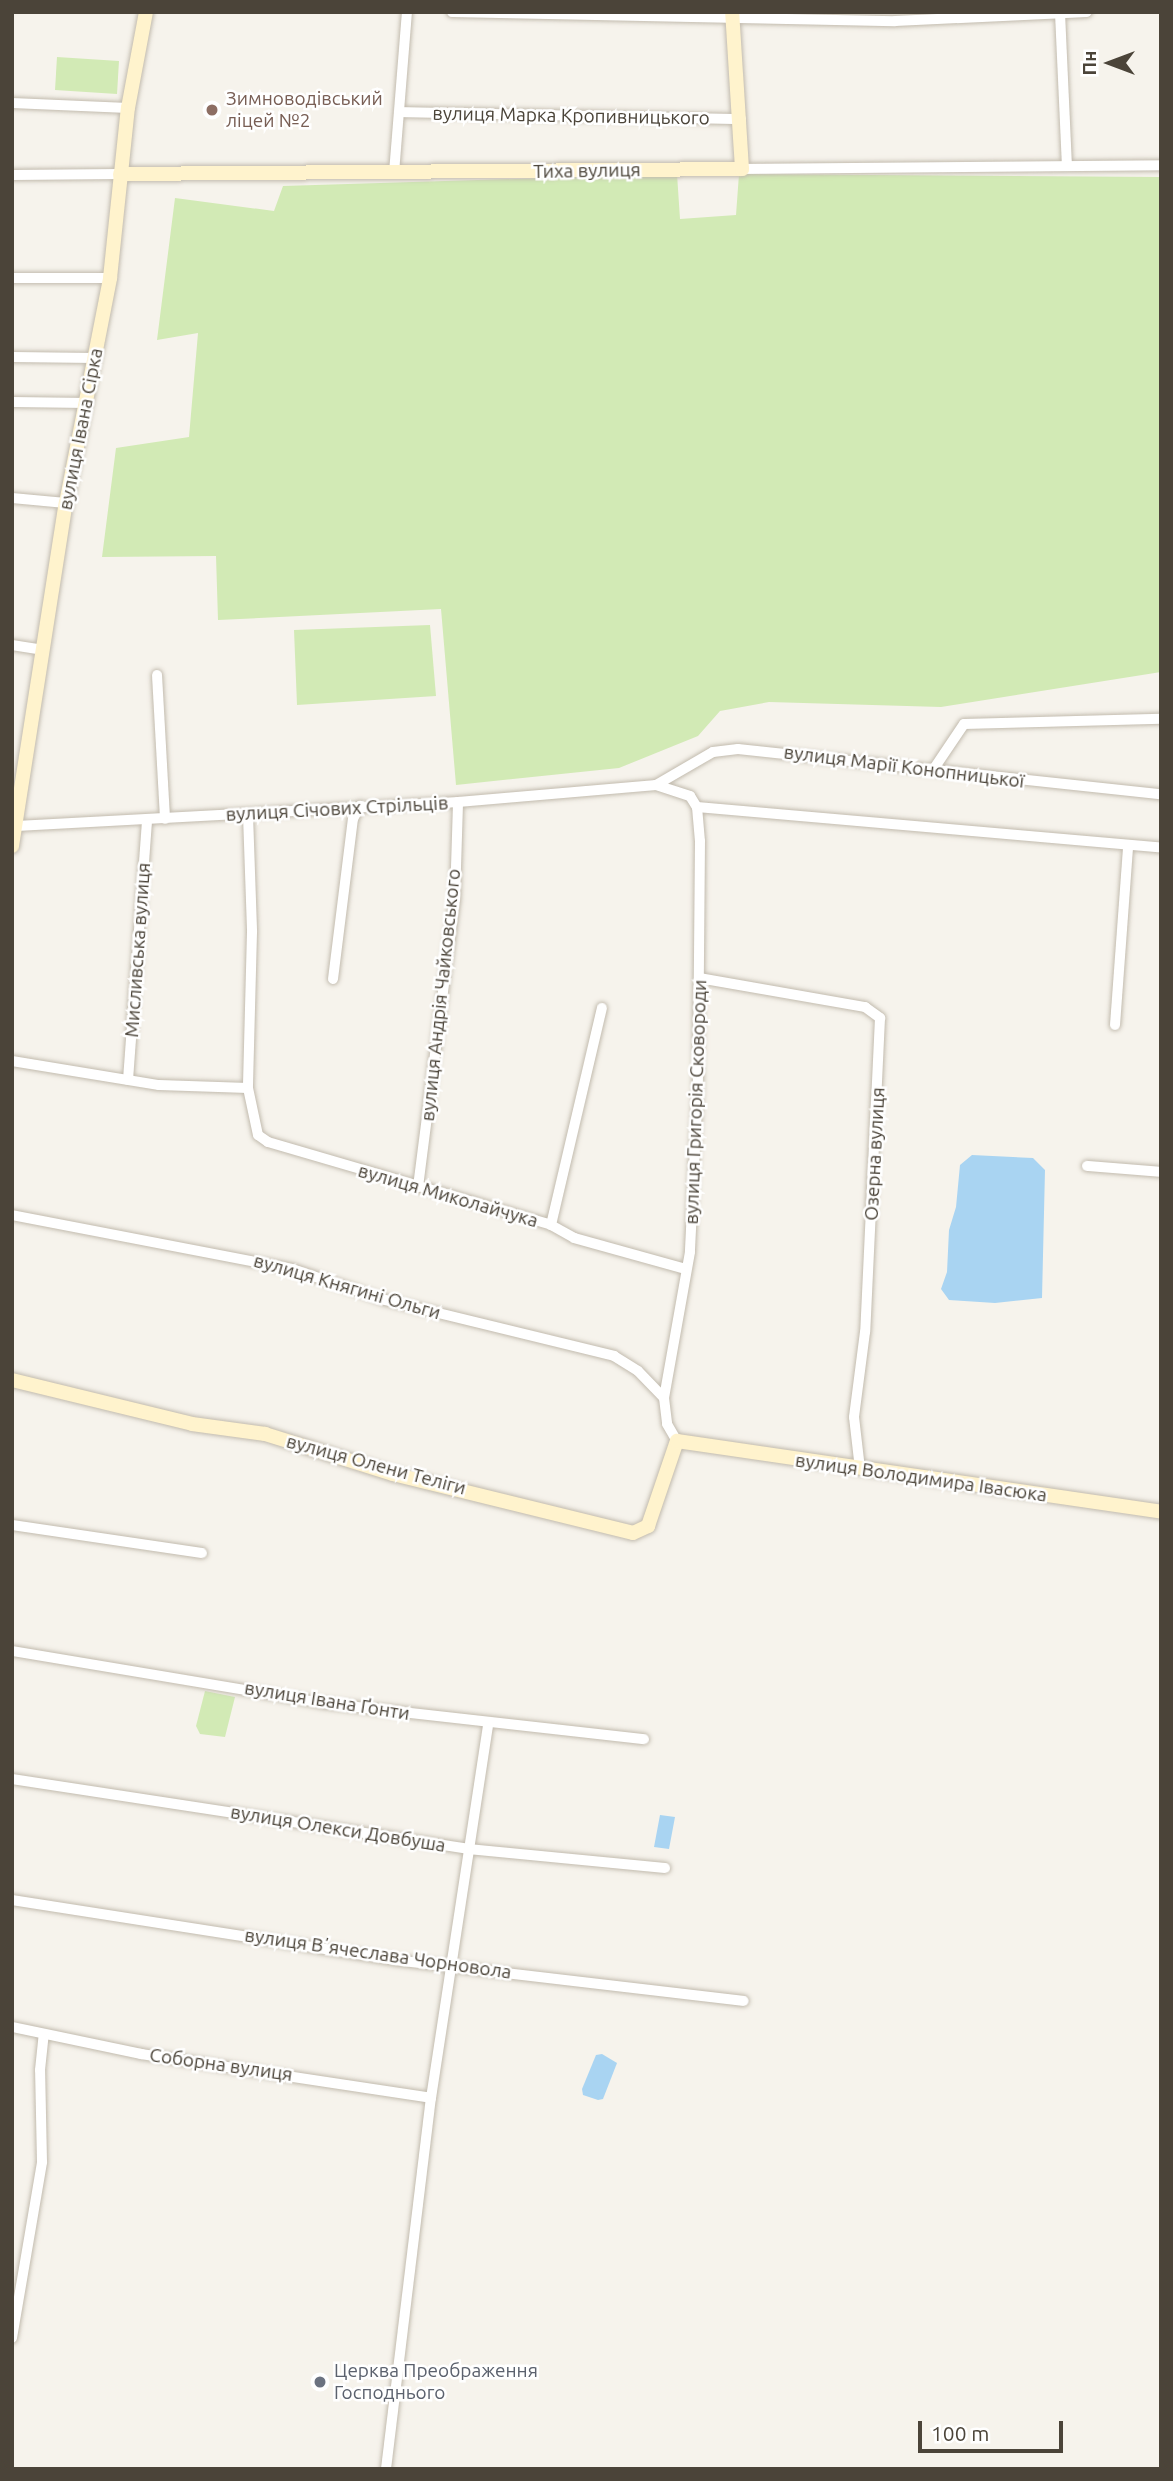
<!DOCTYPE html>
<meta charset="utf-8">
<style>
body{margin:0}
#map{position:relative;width:1173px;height:2481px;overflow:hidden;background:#f6f3ec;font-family:Ubuntu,sans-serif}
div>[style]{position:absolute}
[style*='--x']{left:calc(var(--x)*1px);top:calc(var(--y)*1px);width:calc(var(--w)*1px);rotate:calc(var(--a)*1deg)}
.green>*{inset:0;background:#d2eab5}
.water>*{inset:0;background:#a9d4f2}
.roads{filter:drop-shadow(0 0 2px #c2bbae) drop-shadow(0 0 2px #c2bbae)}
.street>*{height:10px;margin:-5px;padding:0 5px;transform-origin:5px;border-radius:5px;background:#fff}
.secondary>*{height:14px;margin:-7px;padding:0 7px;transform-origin:7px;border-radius:7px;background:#fff3cd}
.dots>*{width:19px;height:19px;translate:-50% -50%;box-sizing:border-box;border:4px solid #fff;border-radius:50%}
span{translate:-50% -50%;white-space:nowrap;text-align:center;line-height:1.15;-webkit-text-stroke:5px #fff;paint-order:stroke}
.education-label{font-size:19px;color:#785e54}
.left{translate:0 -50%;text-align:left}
.street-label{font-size:19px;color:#4b4439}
.worship-label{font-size:19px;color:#5b616d}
.frame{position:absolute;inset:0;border:14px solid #4b4439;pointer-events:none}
.north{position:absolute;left:1075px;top:28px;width:70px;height:70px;-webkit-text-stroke:5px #fff;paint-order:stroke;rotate:270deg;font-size:19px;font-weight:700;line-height:28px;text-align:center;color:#4b4439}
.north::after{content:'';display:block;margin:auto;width:24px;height:32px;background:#4b4439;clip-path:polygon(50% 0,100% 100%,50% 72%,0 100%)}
.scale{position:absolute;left:918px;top:2421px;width:145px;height:32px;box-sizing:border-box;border:4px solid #4b4439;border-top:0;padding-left:9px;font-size:21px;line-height:24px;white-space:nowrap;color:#4b4439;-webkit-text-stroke:5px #fff;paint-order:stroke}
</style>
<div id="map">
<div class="green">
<div style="clip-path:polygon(57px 57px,119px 61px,117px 94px,55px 90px)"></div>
<div style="clip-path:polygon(677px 174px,680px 219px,736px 215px,739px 174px,1161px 177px,1161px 672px,941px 707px,769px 702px,720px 711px,698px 736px,619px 768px,456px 785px,441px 609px,218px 620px,216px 556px,102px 557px,116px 448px,189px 437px,198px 333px,157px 340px,175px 198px,274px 211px,283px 186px)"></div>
<div style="clip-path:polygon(430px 625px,436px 696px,297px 705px,294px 630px)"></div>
<div style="clip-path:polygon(205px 1691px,235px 1697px,225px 1737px,200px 1734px,196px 1726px)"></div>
</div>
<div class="water">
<div style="clip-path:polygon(972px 1155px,1033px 1158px,1045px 1170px,1042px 1298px,995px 1303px,949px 1300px,941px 1289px,947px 1272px,949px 1230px,956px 1207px,960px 1165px)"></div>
<div style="clip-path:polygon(660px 1815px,675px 1817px,669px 1849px,654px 1847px)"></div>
<div style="clip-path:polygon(602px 2054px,617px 2063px,603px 2099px,598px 2100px,583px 2095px,582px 2089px,596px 2055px)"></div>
</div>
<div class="roads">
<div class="street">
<div style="--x:452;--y:12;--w:443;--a:1.2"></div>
<div style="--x:895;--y:21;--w:192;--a:-2.7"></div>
<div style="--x:1060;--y:13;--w:153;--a:87.4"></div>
<div style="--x:12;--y:103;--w:116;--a:2.5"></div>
<div style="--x:401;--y:112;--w:340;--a:1.2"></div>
<div style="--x:742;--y:169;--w:419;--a:-0.5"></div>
<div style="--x:394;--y:173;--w:162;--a:-85.4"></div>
<div style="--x:12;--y:175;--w:108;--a:-0.5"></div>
<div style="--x:12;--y:278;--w:98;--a:0"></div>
<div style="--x:12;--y:357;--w:83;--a:0.7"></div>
<div style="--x:12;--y:402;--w:76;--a:0.8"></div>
<div style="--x:12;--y:498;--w:54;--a:5.3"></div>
<div style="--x:12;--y:645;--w:32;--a:9"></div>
<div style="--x:157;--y:675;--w:144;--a:86.8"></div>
<div style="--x:935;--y:767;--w:52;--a:-56"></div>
<div style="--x:964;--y:724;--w:197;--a:-1.5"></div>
<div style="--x:656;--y:785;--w:66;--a:-30.1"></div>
<div style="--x:713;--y:752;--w:25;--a:-7"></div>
<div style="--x:738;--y:749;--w:425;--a:6.1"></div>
<div style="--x:697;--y:807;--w:466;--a:5"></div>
<div style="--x:248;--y:815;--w:117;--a:88"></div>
<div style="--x:252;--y:932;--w:156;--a:91.5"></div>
<div style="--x:248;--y:1088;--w:48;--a:78"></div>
<div style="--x:258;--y:1135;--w:12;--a:35"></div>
<div style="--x:268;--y:1142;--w:295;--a:16.3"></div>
<div style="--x:551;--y:1225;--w:26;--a:29"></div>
<div style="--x:574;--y:1238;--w:116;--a:15.5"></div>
<div style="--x:17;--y:826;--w:442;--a:-3.1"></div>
<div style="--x:458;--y:802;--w:199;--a:-4.9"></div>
<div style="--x:656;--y:785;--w:36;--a:18"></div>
<div style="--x:690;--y:796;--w:13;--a:58"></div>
<div style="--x:697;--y:807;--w:34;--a:85"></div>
<div style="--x:700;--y:841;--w:245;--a:90.5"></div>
<div style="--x:698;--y:1086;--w:166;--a:92.8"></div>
<div style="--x:690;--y:1252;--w:148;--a:100.1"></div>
<div style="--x:664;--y:1398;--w:26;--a:83"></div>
<div style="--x:667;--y:1424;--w:20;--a:60"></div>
<div style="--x:699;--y:978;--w:169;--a:9.9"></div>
<div style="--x:865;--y:1007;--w:19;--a:36"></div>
<div style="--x:880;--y:1018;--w:314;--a:92.7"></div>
<div style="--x:865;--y:1332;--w:86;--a:97.4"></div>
<div style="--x:854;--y:1417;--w:52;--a:83.4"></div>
<div style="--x:333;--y:979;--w:161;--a:-82.9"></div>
<div style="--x:353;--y:819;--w:15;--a:-62"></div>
<div style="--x:1115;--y:1025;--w:179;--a:-85.8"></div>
<div style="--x:12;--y:1061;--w:149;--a:9.3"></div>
<div style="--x:159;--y:1085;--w:89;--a:1.9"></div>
<div style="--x:128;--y:1080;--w:260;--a:-85.8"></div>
<div style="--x:1087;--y:1166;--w:74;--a:4.6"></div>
<div style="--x:418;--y:1187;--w:290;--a:-82.7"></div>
<div style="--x:455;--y:899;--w:97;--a:-88.2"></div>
<div style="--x:12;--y:1215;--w:285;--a:10.9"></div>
<div style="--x:292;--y:1269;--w:98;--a:18.4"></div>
<div style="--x:385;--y:1300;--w:236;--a:13.7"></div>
<div style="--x:614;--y:1356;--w:28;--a:32"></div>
<div style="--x:638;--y:1371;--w:37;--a:46"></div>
<div style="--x:551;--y:1225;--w:223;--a:-76.8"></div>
<div style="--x:12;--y:1525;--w:192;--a:8.4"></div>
<div style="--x:12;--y:1651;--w:314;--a:9.5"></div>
<div style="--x:322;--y:1703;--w:324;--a:6.4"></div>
<div style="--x:12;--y:1779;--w:461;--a:8.7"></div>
<div style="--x:468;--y:1849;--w:198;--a:5.5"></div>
<div style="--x:12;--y:1900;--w:388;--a:8.9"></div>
<div style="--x:395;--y:1960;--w:351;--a:6.7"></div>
<div style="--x:12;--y:2027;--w:132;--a:11.8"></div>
<div style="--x:141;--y:2054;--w:293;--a:8.6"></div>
<div style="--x:12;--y:2338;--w:179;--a:-80.3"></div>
<div style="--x:42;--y:2162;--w:92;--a:-91.2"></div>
<div style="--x:40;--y:2070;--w:36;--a:-84"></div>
<div style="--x:386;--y:2469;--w:374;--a:-83.1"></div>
<div style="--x:431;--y:2098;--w:378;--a:-81.3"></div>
</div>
<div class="secondary">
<div style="--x:120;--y:174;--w:622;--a:-0.46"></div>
<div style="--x:742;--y:169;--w:157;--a:-93.6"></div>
<div style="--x:12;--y:846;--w:347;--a:-81.1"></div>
<div style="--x:66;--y:503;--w:229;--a:-78.9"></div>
<div style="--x:110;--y:278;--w:171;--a:-84"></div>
<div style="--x:128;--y:108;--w:98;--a:-79.4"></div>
<div style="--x:12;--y:1380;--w:185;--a:13.7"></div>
<div style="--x:192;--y:1424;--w:74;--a:7.8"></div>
<div style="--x:265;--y:1434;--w:134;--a:17.4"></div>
<div style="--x:393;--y:1474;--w:247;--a:13.8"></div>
<div style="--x:633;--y:1533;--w:17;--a:-25"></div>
<div style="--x:648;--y:1526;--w:90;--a:-71.2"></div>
<div style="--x:677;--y:1441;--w:489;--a:8.3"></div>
</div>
</div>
<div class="dots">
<div style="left:212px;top:110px;background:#8d6e63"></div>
<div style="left:320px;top:2382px;background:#6b7280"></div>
</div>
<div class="education-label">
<span class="left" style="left:226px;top:110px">Зимноводівський<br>ліцей №2</span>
</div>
<div class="street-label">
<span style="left:571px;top:116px;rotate:1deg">вулиця Марка Кропивницького</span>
<span style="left:587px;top:171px;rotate:-1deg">Тиха вулиця</span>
<span style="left:81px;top:429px;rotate:-79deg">вулиця Івана Сірка</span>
<span style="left:904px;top:767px;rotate:7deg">вулиця Марії Конопницької</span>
<span style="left:337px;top:809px;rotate:-3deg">вулиця Січових Стрільців</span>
<span style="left:138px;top:950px;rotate:-86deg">Мисливська вулиця</span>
<span style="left:441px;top:995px;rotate:-84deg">вулиця Андрія Чайковського</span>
<span style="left:696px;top:1102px;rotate:-88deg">вулиця Григорія Сковороди</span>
<span style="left:875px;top:1154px;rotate:-87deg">Озерна вулиця</span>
<span style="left:448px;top:1196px;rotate:16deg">вулиця Миколайчука</span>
<span style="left:347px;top:1287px;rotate:16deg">вулиця Княгині Ольги</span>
<span style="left:376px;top:1465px;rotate:15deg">вулиця Олени Теліги</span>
<span style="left:921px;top:1478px;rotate:8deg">вулиця Володимира Івасюка</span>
<span style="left:327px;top:1701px;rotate:9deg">вулиця Івана Ґонти</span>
<span style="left:338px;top:1829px;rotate:9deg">вулиця Олекси Довбуша</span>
<span style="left:378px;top:1954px;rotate:8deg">вулиця Вʼячеслава Чорновола</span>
<span style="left:221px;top:2065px;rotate:8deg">Соборна вулиця</span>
</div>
<div class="worship-label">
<span class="left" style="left:334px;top:2382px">Церква Преображення<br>Господнього</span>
</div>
<div class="frame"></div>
<div class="north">Пн</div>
<div class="scale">100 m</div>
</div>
